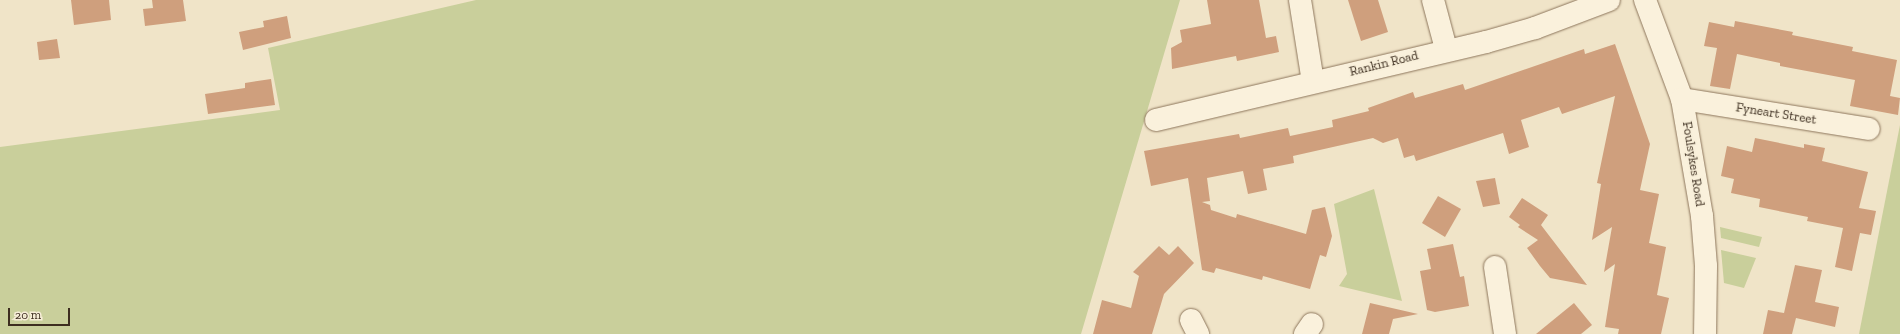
<!DOCTYPE html>
<style>
body{margin:0}
#map{position:relative;width:1900px;height:334px;overflow:hidden;background:#f0e4c8;font-family:"Zilla Slab",serif}
div>[style]{position:absolute}
[style*='--x']{left:calc(var(--x)*1px);top:calc(var(--y)*1px);width:calc(var(--w)*1px);rotate:calc(var(--a)*1deg)}
.green>*{inset:0;background:#c9cf9b}
.building>*{inset:0;background:#cf9f7d}
.roads{filter:drop-shadow(0 0 1px #8d765c) drop-shadow(0 0 1px #8d765c)}
.minor>*{height:22px;margin:-11px;padding:0 11px;transform-origin:11px;border-radius:11px;background:#faf1dc}
span{translate:-50% -50%;white-space:nowrap;text-align:center;line-height:1.15;-webkit-text-stroke:3px #f7eed8;paint-order:stroke}
.street-label{font-size:13px;color:#3d2e20}
.scale{position:absolute;left:8px;top:308px;width:62px;height:18px;box-sizing:border-box;border:2px solid #3d2e20;border-top:0;padding-left:5px;font-size:12px;line-height:14px;white-space:nowrap;color:#3d2e20;-webkit-text-stroke:3px #f7eed8;paint-order:stroke}
</style>
<div id="map">
<div class="green">
<div style="clip-path:polygon(476px 0,1180px 0,1081px 334px,0 334px,0 147px,280px 110px,268px 48px)"></div>
<div style="clip-path:polygon(1900px 125px,1900px 334px,1859px 334px)"></div>
<div style="clip-path:polygon(1374px 189px,1402px 301px,1339px 286px,1347px 274px,1334px 204px)"></div>
<div style="clip-path:polygon(1720px 227px,1762px 237px,1759px 247px,1721px 238px)"></div>
<div style="clip-path:polygon(1721px 250px,1756px 258px,1744px 288px,1724px 283px)"></div>
</div>
<div class="building">
<div style="clip-path:polygon(71px 0,109px 0,111px 20px,74px 25px)"></div>
<div style="clip-path:polygon(152px 0,183px 0,186px 21px,145px 26px,143px 9px,153px 8px)"></div>
<div style="clip-path:polygon(1207px 0,1259px 0,1266px 38px,1276px 36px,1279px 52px,1237px 61px,1236px 56px,1172px 69px,1171px 48px,1182px 42px,1180px 30px,1211px 24px)"></div>
<div style="clip-path:polygon(1348px 0,1378px 0,1388px 32px,1361px 41px)"></div>
<div style="clip-path:polygon(287px 16px,291px 38px,243px 50px,239px 32px,264px 27px,263px 21px)"></div>
<div style="clip-path:polygon(1735px 21px,1793px 32px,1792px 35px,1853px 47px,1852px 51px,1897px 60px,1890px 96px,1900px 98px,1898px 115px,1850px 106px,1855px 80px,1780px 66px,1780px 63px,1737px 54px,1730px 89px,1710px 86px,1717px 48px,1704px 46px,1709px 22px,1734px 27px)"></div>
<div style="clip-path:polygon(57px 39px,60px 58px,39px 60px,37px 42px)"></div>
<div style="clip-path:polygon(1615px 44px,1650px 144px,1640px 190px,1659px 194px,1649px 243px,1666px 247px,1657px 295px,1669px 298px,1661px 334px,1618px 334px,1619px 329px,1605px 327px,1615px 264px,1604px 272px,1612px 227px,1592px 240px,1601px 184px,1597px 183px,1615px 96px,1562px 114px,1559px 107px,1521px 120px,1529px 147px,1509px 154px,1503px 133px,1416px 161px,1414px 155px,1404px 158px,1398px 138px,1383px 143px,1373px 138px,1293px 156px,1294px 163px,1263px 169px,1267px 190px,1248px 194px,1243px 171px,1207px 178px,1210px 201px,1202px 202px,1210px 205px,1211px 210px,1236px 218px,1237px 214px,1306px 234px,1312px 210px,1325px 207px,1332px 236px,1326px 257px,1320px 255px,1310px 289px,1263px 276px,1262px 280px,1216px 268px,1214px 273px,1202px 270px,1188px 178px,1151px 186px,1144px 151px,1239px 134px,1240px 138px,1288px 128px,1290px 136px,1333px 127px,1332px 120px,1369px 111px,1368px 108px,1413px 92px,1415px 98px,1463px 84px,1465px 90px,1584px 49px,1585px 54px)"></div>
<div style="clip-path:polygon(271px 79px,275px 105px,208px 114px,205px 94px,245px 88px,245px 83px)"></div>
<div style="clip-path:polygon(1755px 138px,1804px 148px,1804px 144px,1825px 148px,1822px 161px,1868px 172px,1859px 208px,1876px 211px,1871px 235px,1860px 233px,1852px 271px,1835px 267px,1843px 228px,1807px 221px,1808px 217px,1759px 207px,1760px 199px,1731px 193px,1734px 179px,1721px 176px,1727px 146px,1752px 152px)"></div>
<div style="clip-path:polygon(1495px 178px,1500px 204px,1483px 207px,1476px 181px)"></div>
<div style="clip-path:polygon(1438px 196px,1461px 209px,1445px 237px,1422px 223px)"></div>
<div style="clip-path:polygon(1522px 198px,1548px 215px,1541px 225px,1587px 285px,1550px 278px,1540px 266px,1527px 248px,1538px 240px,1518px 227px,1520px 225px,1509px 217px)"></div>
<div style="clip-path:polygon(1453px 244px,1460px 277px,1464px 276px,1469px 306px,1435px 312px,1427px 310px,1420px 271px,1431px 269px,1427px 249px)"></div>
<div style="clip-path:polygon(1159px 246px,1169px 255px,1178px 246px,1194px 263px,1164px 294px,1152px 334px,1093px 334px,1102px 300px,1131px 308px,1139px 276px,1133px 272px)"></div>
<div style="clip-path:polygon(1795px 265px,1822px 270px,1815px 302px,1839px 307px,1835px 327px,1796px 318px,1792px 334px,1763px 334px,1768px 310px,1784px 313px)"></div>
<div style="clip-path:polygon(1370px 303px,1418px 314px,1393px 319px,1389px 334px,1362px 334px)"></div>
<div style="clip-path:polygon(1574px 303px,1592px 325px,1581px 334px,1536px 334px)"></div>
</div>
<div class="roads">
<div class="minor">
<div style="--x:1300;--y:0;--w:83;--a:81"></div>
<div style="--x:1433;--y:0;--w:51;--a:75.1"></div>
<div style="--x:1645;--y:0;--w:106;--a:69.5"></div>
<div style="--x:1682;--y:99;--w:119;--a:80.3"></div>
<div style="--x:1702;--y:216;--w:50;--a:85.4"></div>
<div style="--x:1706;--y:266;--w:68;--a:90.8"></div>
<div style="--x:1682;--y:99;--w:189;--a:9.1"></div>
<div style="--x:1156;--y:120;--w:339;--a:-13.3"></div>
<div style="--x:1486;--y:42;--w:51;--a:-15.9"></div>
<div style="--x:1535;--y:28;--w:79;--a:-20.7"></div>
<div style="--x:1495;--y:267;--w:68;--a:81.5"></div>
<div style="--x:1191;--y:320;--w:16;--a:63"></div>
<div style="--x:1305;--y:334;--w:12;--a:-55"></div>
</div>
</div>
<div class="street-label">
<span style="left:1384px;top:64px;rotate:-14deg">Rankin Road</span>
<span style="left:1776px;top:114px;rotate:9deg">Fyneart Street</span>
<span style="left:1693px;top:164px;rotate:81deg">Foulsykes Road</span>
</div>
<div class="scale">20 m</div>
</div>
